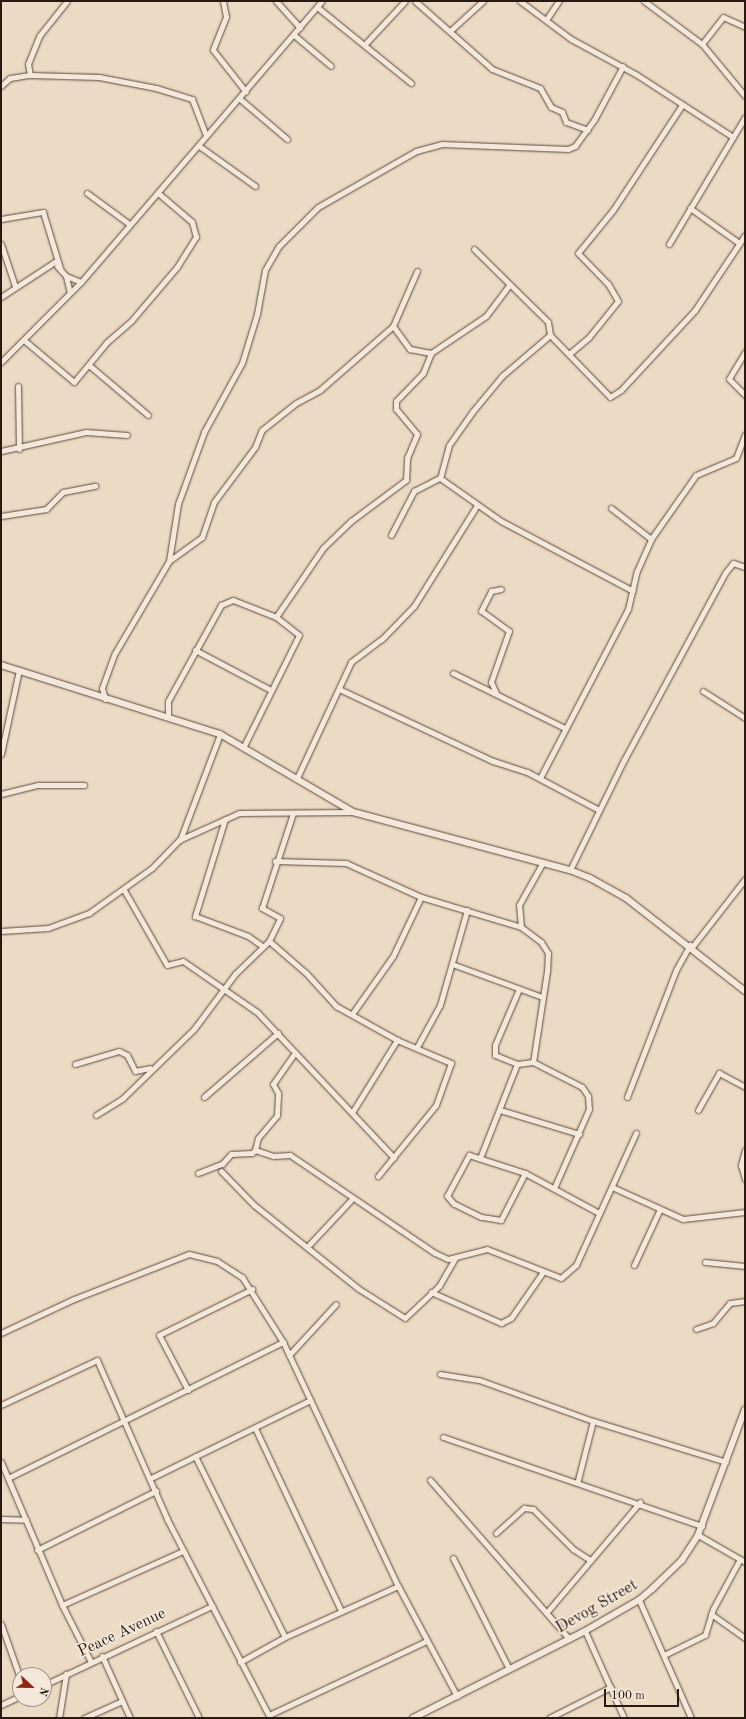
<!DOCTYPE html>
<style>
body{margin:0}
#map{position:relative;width:746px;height:1719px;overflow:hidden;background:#ecdbc4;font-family:"Old Standard TT",serif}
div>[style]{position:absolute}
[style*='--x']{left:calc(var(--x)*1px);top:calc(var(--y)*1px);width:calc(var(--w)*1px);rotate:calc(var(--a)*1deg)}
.roads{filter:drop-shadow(0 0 1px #5a4a3d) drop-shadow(0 0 1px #5a4a3d)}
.minor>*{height:5px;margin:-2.5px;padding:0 2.5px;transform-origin:2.5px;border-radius:2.5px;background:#f3e8d9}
.tertiary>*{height:6px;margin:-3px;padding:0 3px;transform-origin:3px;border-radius:3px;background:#f3e8d9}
span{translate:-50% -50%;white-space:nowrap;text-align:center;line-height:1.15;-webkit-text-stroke:3.5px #f3e8d9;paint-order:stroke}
.street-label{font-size:16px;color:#291910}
.frame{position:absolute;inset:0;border:2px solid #291910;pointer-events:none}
.north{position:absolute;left:12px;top:1667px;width:40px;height:40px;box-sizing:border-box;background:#f3e8d9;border:1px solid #a29589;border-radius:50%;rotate:112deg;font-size:11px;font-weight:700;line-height:16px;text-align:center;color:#291910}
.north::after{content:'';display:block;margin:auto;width:14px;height:18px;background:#8f2418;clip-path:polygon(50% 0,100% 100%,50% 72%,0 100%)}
.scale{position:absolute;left:604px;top:1689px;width:75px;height:18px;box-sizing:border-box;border:2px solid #291910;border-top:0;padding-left:5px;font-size:12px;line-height:14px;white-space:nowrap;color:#291910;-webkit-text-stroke:3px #f3e8d9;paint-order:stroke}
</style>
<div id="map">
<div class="roads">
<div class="minor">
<div style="--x:223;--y:1;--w:16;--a:79"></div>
<div style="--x:226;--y:17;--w:35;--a:112"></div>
<div style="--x:213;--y:50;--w:53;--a:51.8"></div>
<div style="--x:276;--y:1;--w:36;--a:48"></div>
<div style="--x:415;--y:1;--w:103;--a:41.4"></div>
<div style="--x:492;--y:69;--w:52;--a:21.6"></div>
<div style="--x:540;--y:88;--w:22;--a:60"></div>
<div style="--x:551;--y:107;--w:12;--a:24"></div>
<div style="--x:562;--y:112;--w:11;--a:68"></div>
<div style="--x:566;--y:122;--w:23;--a:20"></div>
<div style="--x:520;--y:1;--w:64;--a:36.7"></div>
<div style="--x:571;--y:39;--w:75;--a:28.6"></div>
<div style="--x:637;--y:75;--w:114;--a:32.9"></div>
<div style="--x:644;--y:1;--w:72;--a:36.6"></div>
<div style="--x:702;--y:44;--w:67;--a:50.4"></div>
<div style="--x:317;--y:7;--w:121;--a:39"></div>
<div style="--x:546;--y:20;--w:23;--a:-56"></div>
<div style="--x:450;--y:31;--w:45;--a:-42.3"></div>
<div style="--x:294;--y:35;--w:48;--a:40"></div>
<div style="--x:366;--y:43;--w:57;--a:-47.1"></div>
<div style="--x:702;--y:44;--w:34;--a:-52"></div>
<div style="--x:723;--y:17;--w:24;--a:24"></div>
<div style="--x:30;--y:75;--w:11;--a:-100"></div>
<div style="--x:28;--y:64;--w:31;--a:-68"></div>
<div style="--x:40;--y:35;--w:43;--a:-51.5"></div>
<div style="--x:1;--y:86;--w:12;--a:-42"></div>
<div style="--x:10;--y:78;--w:20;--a:-9"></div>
<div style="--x:30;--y:75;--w:69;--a:1.7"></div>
<div style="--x:99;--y:77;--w:58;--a:10.9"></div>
<div style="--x:156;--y:88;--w:38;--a:17"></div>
<div style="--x:192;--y:99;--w:39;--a:69"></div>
<div style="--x:240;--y:99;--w:62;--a:40.4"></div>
<div style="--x:199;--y:146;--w:69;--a:35.5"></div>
<div style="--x:87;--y:193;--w:52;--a:36.4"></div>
<div style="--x:690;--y:208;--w:60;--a:35.5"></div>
<div style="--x:1;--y:219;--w:43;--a:-9.5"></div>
<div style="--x:43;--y:212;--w:59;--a:73.1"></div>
<div style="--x:1;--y:244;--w:44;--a:71.6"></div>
<div style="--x:669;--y:244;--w:148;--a:-59.1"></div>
<div style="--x:474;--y:249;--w:104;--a:44.6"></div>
<div style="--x:548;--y:322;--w:13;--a:81"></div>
<div style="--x:550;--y:335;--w:86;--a:45.9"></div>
<div style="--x:610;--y:397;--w:13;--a:-32"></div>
<div style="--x:621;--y:390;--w:109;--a:-47.2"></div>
<div style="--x:695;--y:310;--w:90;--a:-56.3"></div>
<div style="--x:57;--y:266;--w:13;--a:48"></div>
<div style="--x:66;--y:276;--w:17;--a:77"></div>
<div style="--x:66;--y:276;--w:16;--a:22"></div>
<div style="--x:1;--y:297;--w:66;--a:-33.2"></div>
<div style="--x:393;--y:326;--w:29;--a:54"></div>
<div style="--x:410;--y:349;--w:21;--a:11"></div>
<div style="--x:550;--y:335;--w:63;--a:139.5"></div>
<div style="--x:502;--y:376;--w:45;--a:129.6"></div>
<div style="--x:473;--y:411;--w:42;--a:125.2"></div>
<div style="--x:449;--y:445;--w:34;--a:105"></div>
<div style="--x:440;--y:478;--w:75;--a:35.2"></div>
<div style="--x:501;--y:521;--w:149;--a:27.9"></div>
<div style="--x:25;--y:341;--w:64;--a:39.9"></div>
<div style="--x:74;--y:382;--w:52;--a:-50.5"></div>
<div style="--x:107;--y:342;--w:33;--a:-41"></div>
<div style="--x:132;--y:320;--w:70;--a:-49.7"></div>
<div style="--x:177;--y:267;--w:36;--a:-58"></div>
<div style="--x:196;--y:237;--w:16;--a:-105"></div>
<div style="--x:192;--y:222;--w:45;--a:-139.5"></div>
<div style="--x:745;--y:352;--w:31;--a:121"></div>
<div style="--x:729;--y:379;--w:23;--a:45"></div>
<div style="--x:569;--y:354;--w:26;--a:-40"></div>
<div style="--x:589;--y:337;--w:46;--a:-51.1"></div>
<div style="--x:618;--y:301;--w:20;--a:-120"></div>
<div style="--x:608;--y:284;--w:43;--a:-134.1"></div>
<div style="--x:578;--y:253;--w:55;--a:-50.9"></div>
<div style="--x:613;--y:210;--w:126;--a:-56.7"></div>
<div style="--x:1;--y:362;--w:113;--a:-45"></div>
<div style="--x:81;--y:282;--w:370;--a:-49.4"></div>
<div style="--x:90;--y:366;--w:76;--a:40.2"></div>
<div style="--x:18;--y:386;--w:63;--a:89.1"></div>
<div style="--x:1;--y:451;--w:87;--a:-12.6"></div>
<div style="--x:86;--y:432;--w:41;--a:4.2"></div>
<div style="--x:611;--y:508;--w:51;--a:37.8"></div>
<div style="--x:1;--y:516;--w:46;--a:-8.8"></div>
<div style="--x:46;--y:509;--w:24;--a:-45"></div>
<div style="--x:63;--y:492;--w:33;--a:-11"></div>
<div style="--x:391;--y:535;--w:50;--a:-62.4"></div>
<div style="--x:414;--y:491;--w:29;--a:-27"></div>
<div style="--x:169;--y:561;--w:41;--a:-36"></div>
<div style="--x:202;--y:537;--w:37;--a:-71"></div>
<div style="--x:214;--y:502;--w:69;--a:-53.3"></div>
<div style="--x:255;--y:447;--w:18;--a:-68"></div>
<div style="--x:262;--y:430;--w:43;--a:-38.5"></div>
<div style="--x:296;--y:403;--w:27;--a:-28"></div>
<div style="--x:320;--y:390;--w:97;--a:-41.2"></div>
<div style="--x:393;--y:326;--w:60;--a:-66.4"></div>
<div style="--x:276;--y:617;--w:83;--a:-55.7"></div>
<div style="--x:323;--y:548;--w:39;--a:-44"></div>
<div style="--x:351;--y:521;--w:69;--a:-36.7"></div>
<div style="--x:406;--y:480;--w:22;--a:-87"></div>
<div style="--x:407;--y:458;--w:26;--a:-67"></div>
<div style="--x:417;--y:434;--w:33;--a:-130"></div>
<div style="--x:396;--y:409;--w:8;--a:-90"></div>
<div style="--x:396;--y:401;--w:39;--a:-46"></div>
<div style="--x:423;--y:373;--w:22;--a:-68"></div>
<div style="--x:431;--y:353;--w:66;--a:-33.9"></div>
<div style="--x:486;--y:316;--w:39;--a:-53"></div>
<div style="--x:195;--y:650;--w:84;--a:27.8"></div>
<div style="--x:453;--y:673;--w:125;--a:26.2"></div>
<div style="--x:339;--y:689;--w:170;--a:25.1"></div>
<div style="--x:493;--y:761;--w:36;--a:18"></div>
<div style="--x:527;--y:772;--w:81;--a:27.8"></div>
<div style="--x:703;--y:691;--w:50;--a:32.7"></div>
<div style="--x:496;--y:693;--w:12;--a:-114"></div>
<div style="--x:491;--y:682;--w:54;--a:-70.6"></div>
<div style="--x:509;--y:631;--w:34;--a:-144"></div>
<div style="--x:481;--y:611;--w:22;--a:-63"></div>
<div style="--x:491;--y:591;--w:10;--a:-11"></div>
<div style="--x:105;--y:699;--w:11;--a:-105"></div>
<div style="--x:102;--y:688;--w:37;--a:-70"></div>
<div style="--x:115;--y:653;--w:107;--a:-59.6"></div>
<div style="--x:169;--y:561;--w:58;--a:-81"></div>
<div style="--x:178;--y:504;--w:77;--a:-70.1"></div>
<div style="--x:204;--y:432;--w:79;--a:-61.2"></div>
<div style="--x:242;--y:363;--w:51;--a:-73"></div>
<div style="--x:257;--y:314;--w:45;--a:-79.7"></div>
<div style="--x:265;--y:270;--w:28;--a:-60"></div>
<div style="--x:279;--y:246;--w:55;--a:-45"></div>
<div style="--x:318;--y:207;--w:113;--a:-29.7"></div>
<div style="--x:416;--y:151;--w:27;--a:-15"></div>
<div style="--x:442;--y:144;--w:126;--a:2.3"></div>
<div style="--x:568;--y:149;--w:8;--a:-23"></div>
<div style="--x:575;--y:146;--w:32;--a:-54"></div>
<div style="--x:594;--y:120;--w:61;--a:-61.8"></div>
<div style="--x:168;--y:717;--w:16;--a:-90"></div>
<div style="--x:168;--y:701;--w:110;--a:-61.1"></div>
<div style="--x:221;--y:605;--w:13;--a:-23"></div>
<div style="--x:233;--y:600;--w:46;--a:21.6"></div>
<div style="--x:276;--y:617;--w:29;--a:38"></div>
<div style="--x:299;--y:635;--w:124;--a:116.4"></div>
<div style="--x:1;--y:754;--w:86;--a:-77.9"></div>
<div style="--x:297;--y:778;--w:128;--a:-65"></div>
<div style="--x:351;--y:662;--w:39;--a:-37"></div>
<div style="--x:382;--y:639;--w:46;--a:-45.9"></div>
<div style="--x:414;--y:606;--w:119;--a:-58"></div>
<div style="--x:540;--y:778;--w:191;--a:-62.5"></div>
<div style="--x:628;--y:609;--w:39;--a:-77"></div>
<div style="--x:637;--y:571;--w:35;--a:-66"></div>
<div style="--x:651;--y:539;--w:78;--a:-54.9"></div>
<div style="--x:696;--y:475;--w:43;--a:-23"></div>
<div style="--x:736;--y:458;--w:25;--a:-69"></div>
<div style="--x:1;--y:794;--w:38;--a:-14"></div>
<div style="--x:38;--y:785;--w:46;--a:0"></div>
<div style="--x:225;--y:819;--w:102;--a:107.2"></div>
<div style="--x:195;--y:916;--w:57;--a:20.7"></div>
<div style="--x:248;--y:936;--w:16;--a:35"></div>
<div style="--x:180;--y:840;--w:113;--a:-69.3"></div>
<div style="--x:275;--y:861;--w:71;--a:1.6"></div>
<div style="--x:346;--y:863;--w:82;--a:24.4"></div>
<div style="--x:421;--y:897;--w:104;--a:16.7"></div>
<div style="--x:521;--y:927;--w:25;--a:37"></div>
<div style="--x:541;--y:942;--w:13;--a:58"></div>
<div style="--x:548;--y:953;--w:18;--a:93"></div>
<div style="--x:547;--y:971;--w:92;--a:98.7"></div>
<div style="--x:570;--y:870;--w:123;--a:-63.9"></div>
<div style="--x:624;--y:760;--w:213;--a:-61.6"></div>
<div style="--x:725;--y:573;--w:13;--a:-51"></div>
<div style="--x:733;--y:563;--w:13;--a:18"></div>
<div style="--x:124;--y:890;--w:86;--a:60.2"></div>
<div style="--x:167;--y:965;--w:16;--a:-14"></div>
<div style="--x:183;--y:961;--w:90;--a:34.6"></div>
<div style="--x:257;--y:1012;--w:200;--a:46.8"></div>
<div style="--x:521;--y:927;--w:22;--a:-95"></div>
<div style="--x:519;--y:905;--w:49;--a:-60.8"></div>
<div style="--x:1;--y:931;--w:47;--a:-3.7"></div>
<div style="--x:48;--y:928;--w:44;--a:-20.1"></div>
<div style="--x:89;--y:913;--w:77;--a:-35.5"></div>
<div style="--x:152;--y:868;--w:39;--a:-46"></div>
<div style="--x:179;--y:840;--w:66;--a:-24.2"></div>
<div style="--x:239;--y:813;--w:114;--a:-0.5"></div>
<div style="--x:269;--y:941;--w:49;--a:40.9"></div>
<div style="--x:306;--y:973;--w:45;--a:47.7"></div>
<div style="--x:336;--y:1006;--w:70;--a:29.1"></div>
<div style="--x:397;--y:1040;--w:59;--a:23.1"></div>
<div style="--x:451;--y:1063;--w:45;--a:109.7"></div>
<div style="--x:436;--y:1105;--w:92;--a:129.2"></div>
<div style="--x:692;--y:947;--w:86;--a:-52.1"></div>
<div style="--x:452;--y:964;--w:96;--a:20.1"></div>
<div style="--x:519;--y:989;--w:61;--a:113.2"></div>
<div style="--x:495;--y:1045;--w:10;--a:90"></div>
<div style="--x:495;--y:1055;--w:24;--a:22"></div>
<div style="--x:517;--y:1064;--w:16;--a:-7"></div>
<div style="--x:352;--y:1014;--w:71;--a:-54.7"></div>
<div style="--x:393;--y:956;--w:65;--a:-64.6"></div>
<div style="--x:417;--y:1047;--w:48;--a:-61.3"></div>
<div style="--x:440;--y:1005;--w:99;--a:-74.1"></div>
<div style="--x:533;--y:1062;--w:55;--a:27"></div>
<div style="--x:582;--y:1087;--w:11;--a:56"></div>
<div style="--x:588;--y:1096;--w:13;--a:86"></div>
<div style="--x:589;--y:1109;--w:84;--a:113.8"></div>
<div style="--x:75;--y:1064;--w:46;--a:-16.5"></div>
<div style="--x:119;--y:1051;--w:9;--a:27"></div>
<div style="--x:127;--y:1055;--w:18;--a:63"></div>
<div style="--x:135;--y:1071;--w:15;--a:-11"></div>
<div style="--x:204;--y:1097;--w:98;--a:-40.9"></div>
<div style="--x:627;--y:1097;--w:136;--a:-68.9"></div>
<div style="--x:676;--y:970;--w:29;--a:-61"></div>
<div style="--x:500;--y:1110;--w:83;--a:16.9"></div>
<div style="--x:698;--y:1110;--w:43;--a:-60.4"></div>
<div style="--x:719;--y:1073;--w:30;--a:28"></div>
<div style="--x:353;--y:1111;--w:84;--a:-58.2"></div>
<div style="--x:96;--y:1115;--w:32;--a:-32"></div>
<div style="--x:123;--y:1098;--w:99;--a:-44.2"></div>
<div style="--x:194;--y:1029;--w:69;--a:-53.3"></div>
<div style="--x:235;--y:974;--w:47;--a:-44.1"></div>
<div style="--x:269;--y:941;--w:25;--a:-64"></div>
<div style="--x:280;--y:918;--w:21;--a:-151"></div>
<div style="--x:262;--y:908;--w:100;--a:-71.9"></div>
<div style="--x:255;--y:1150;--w:19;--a:18"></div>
<div style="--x:273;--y:1156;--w:17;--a:-3"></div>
<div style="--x:290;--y:1155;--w:175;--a:34.1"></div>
<div style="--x:435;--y:1253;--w:14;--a:25"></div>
<div style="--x:448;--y:1259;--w:40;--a:-14.4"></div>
<div style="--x:487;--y:1249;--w:79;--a:21.4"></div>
<div style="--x:561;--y:1278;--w:20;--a:-41"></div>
<div style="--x:576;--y:1265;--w:145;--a:-65.6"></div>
<div style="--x:745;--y:1150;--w:16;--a:105"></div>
<div style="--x:741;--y:1165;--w:15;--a:74"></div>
<div style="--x:480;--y:1158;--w:101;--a:-68.5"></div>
<div style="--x:221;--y:1171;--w:47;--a:45.9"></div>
<div style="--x:254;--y:1205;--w:134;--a:38.7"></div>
<div style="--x:359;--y:1289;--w:54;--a:32.2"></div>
<div style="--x:405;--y:1318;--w:47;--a:-43.3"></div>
<div style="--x:439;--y:1286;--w:32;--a:-60"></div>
<div style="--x:198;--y:1173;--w:26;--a:-21"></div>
<div style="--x:222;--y:1164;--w:13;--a:-48"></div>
<div style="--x:231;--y:1154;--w:21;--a:-3"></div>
<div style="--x:252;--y:1153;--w:4;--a:-45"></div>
<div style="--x:255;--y:1150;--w:12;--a:-76"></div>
<div style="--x:258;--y:1138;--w:30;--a:-50"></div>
<div style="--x:277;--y:1115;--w:22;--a:-87"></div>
<div style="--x:278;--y:1093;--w:10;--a:-119"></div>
<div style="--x:273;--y:1084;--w:38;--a:-55"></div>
<div style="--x:525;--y:1173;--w:53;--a:117.1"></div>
<div style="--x:501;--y:1220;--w:20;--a:-171"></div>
<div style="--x:481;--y:1217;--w:30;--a:-154"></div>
<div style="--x:454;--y:1204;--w:11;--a:-131"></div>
<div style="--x:447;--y:1196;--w:47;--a:-61.8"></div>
<div style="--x:469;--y:1155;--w:59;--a:17.8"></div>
<div style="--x:525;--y:1173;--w:84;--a:28.4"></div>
<div style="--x:612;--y:1187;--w:78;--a:24.3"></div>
<div style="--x:683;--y:1219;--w:62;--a:-6.4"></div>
<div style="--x:307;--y:1247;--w:64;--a:-46.9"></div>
<div style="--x:705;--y:1262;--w:40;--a:5.7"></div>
<div style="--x:634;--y:1265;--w:62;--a:-65.1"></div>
<div style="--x:431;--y:1292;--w:77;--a:23.9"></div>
<div style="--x:501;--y:1323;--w:11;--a:-27"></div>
<div style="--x:511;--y:1318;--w:56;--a:-55.2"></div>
<div style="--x:696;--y:1329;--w:18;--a:-19"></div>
<div style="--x:713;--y:1323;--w:26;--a:-50"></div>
<div style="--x:730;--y:1303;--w:15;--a:-8"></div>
<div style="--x:1;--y:1333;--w:81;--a:-25"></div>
<div style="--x:74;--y:1299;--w:123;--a:-21.4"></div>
<div style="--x:189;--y:1254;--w:29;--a:14"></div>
<div style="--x:217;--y:1261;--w:30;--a:33"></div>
<div style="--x:242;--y:1277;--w:77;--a:57.8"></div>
<div style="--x:283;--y:1342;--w:270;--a:64.8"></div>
<div style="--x:398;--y:1586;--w:125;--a:61.8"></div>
<div style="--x:289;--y:1355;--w:69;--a:-47.3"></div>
<div style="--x:440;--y:1374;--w:39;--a:9"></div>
<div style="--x:479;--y:1380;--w:121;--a:19.8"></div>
<div style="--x:593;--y:1421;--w:61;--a:104.3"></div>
<div style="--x:188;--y:1390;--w:62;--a:-117.8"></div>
<div style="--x:159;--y:1335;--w:104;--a:-26.3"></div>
<div style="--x:1;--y:1405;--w:106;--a:-25.1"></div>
<div style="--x:97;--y:1360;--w:174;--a:66.2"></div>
<div style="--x:167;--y:1519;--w:224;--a:62.6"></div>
<div style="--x:593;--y:1421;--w:139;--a:17.1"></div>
<div style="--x:255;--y:1428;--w:202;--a:64.8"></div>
<div style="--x:443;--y:1437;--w:274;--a:19"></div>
<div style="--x:195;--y:1456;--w:202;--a:63.6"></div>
<div style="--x:1;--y:1462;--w:155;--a:66.9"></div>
<div style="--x:62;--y:1605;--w:64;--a:63"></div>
<div style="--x:10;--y:1477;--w:305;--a:-26.3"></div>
<div style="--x:151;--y:1478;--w:177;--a:-26.1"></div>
<div style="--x:430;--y:1480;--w:211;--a:48.8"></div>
<div style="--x:1;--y:1519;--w:25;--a:2"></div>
<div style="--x:496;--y:1533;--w:38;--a:-42"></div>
<div style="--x:524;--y:1508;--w:9;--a:6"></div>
<div style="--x:533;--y:1509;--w:57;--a:45"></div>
<div style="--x:573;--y:1549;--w:20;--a:33"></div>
<div style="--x:698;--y:1535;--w:54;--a:29.9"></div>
<div style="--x:37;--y:1550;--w:133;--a:-26.4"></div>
<div style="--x:453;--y:1558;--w:124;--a:63.2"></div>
<div style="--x:639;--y:1600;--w:129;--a:66.2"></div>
<div style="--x:62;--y:1605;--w:133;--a:-24.1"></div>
<div style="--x:547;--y:1612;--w:144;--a:-49.8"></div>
<div style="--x:711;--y:1614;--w:42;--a:35.2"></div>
<div style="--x:1;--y:1624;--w:57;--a:70.6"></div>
<div style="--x:156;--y:1631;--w:97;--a:63.7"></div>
<div style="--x:585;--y:1631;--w:95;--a:65.9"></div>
<div style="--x:664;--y:1655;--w:46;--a:-26"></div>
<div style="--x:705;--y:1635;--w:27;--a:-73"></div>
<div style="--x:713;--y:1609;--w:57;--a:-61.6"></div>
<div style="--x:102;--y:1656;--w:68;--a:65.7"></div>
<div style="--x:240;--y:1662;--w:51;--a:-29.1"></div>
<div style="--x:285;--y:1637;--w:124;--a:-24.3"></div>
<div style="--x:44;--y:1685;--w:186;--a:-25.2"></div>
<div style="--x:1;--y:1705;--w:21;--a:-25"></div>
<div style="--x:269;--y:1715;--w:174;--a:-25.2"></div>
<div style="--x:59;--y:1718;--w:45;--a:-81"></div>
<div style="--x:84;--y:1718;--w:42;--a:-24.1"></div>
<div style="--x:549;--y:1718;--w:69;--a:-26.6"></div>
</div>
<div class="tertiary">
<div style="--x:1;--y:665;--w:230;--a:17.5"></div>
<div style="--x:220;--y:734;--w:154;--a:30.4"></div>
<div style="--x:353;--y:812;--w:225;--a:15"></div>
<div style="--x:570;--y:870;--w:22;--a:22"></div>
<div style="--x:590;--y:878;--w:41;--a:29.1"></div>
<div style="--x:626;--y:898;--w:151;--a:38"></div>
<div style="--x:413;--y:1718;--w:193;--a:-26.8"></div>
<div style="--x:585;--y:1631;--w:62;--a:-29.9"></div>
<div style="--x:639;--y:1600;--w:17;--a:-40"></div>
<div style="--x:652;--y:1589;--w:42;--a:-44"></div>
<div style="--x:682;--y:1560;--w:30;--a:-57"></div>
<div style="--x:698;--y:1535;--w:134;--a:-69.5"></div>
</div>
</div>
<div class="street-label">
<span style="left:597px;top:1607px;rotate:-30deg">Devog Street</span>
<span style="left:122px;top:1633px;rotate:-25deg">Peace Avenue</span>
</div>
<div class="frame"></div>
<div class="north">N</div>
<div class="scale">100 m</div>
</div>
